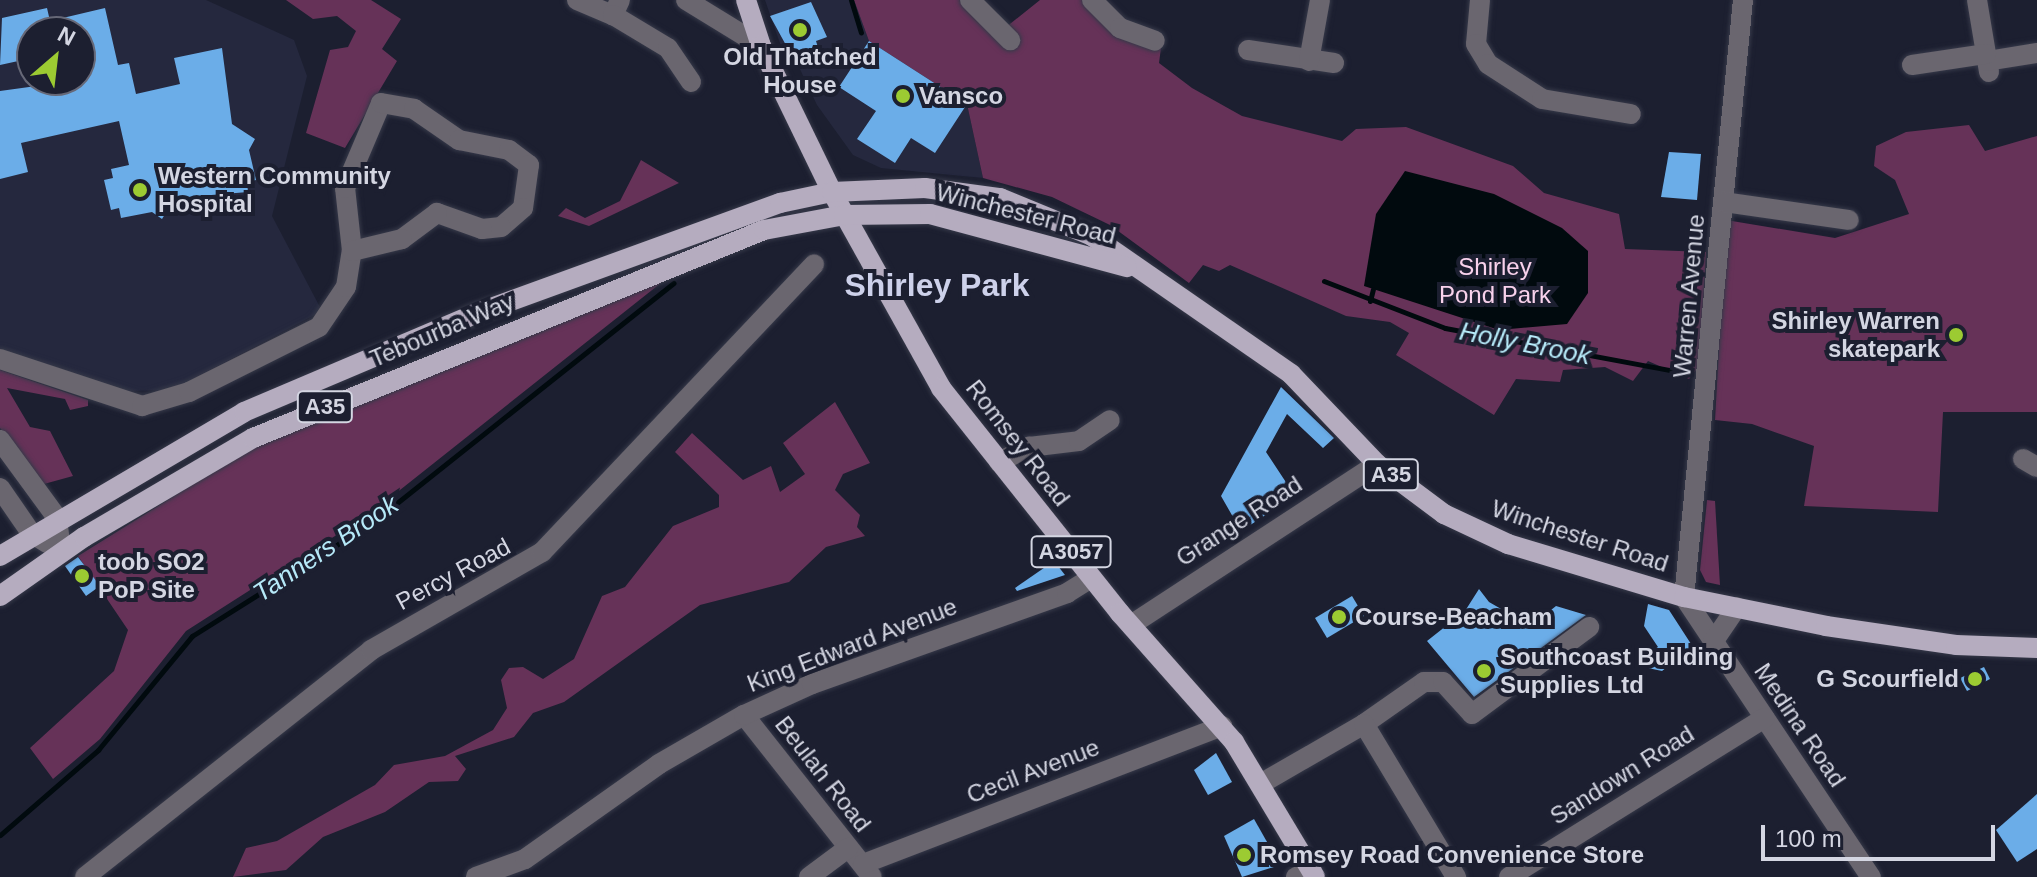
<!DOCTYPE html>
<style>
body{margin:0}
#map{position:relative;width:2037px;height:877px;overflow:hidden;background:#1c1f30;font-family:Helvetica,sans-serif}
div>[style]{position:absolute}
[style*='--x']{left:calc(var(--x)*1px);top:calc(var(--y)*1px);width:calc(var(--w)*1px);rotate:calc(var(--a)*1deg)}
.built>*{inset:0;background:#25283e}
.green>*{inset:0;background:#663258}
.water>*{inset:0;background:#010a0e}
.stream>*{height:5px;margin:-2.5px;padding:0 2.5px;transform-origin:2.5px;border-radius:2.5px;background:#010a0e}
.building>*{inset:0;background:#6bade8}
.roads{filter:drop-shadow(0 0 2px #363949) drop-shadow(0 0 2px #363949)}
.minor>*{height:20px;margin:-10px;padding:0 10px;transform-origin:10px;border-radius:10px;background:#6a666f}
.major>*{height:20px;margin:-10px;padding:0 10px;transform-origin:10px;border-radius:10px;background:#b5acbf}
.dots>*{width:22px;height:22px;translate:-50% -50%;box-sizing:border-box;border:4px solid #1c1f30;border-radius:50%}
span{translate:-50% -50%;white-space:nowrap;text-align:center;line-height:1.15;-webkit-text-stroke:8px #1c1f30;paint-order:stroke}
.shield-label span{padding:2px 6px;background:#1c1f30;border:2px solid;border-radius:6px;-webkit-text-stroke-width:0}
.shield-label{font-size:22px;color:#d4d6e2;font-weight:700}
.poi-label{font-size:24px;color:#d4d6e2;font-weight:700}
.left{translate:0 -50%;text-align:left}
.right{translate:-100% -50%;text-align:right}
.street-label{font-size:24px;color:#d4d6e2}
.park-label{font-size:24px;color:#f9d2ec}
.water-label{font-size:26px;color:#b6e9f8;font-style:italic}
.district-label{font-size:32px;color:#cdd1ea;font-weight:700}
.north{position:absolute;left:16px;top:16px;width:80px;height:80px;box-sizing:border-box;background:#1c1f30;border:2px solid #666877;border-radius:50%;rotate:28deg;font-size:22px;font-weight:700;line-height:32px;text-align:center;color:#d4d6e2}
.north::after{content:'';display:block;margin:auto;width:28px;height:36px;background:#9ccb32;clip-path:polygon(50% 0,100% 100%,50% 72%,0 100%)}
.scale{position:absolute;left:1761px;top:825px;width:234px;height:36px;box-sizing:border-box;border:4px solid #d4d6e2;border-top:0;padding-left:10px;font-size:24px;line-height:28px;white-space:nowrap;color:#d4d6e2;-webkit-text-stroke:6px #1c1f30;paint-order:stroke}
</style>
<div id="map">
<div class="built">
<div style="clip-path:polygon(evenodd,0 0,206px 0,294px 40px,307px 76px,272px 216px,322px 311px,172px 390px,126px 391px,0 349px,0 0,32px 32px,80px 32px,80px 80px,32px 80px,32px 32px)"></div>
<div style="clip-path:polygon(765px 0,854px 0,869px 41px,967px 104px,983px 178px,881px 168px,853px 155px,817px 105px,788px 44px,781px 46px)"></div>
</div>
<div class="green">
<div style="clip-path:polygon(286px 0,371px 0,401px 19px,382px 49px,397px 61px,345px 148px,306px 133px,330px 50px,348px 47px,356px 31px,337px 16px,313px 19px)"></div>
<div style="clip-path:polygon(854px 0,962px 0,995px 36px,1040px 0,1087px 0,1161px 48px,1159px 63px,1192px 88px,1242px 116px,1342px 141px,1356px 129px,1406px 127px,1513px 166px,1544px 193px,1619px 214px,1625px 249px,1706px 252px,1700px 365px,1689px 379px,1648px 361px,1633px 381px,1605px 367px,1563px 370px,1560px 382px,1516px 379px,1494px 415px,1396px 355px,1409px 333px,1390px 322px,1346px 316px,1230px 265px,1219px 271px,1203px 265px,1189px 283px,1110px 225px,1052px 197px,983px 178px,967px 104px,869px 41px)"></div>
<div style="clip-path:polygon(1969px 125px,1985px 151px,2037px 136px,2037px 412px,1943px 412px,1938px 512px,1804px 506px,1814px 446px,1752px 424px,1715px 420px,1726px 220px,1835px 238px,1909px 214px,1895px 180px,1874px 166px,1876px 146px,1906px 132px)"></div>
<div style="clip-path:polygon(641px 160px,679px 183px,589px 226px,558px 216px,566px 208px,585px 218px,620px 201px)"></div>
<div style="clip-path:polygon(676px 271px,371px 513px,186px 631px,100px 739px,53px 779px,30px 748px,114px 671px,128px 630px,78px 556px,256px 445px)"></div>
<div style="clip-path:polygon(0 370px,88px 400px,88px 406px,70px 410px,65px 399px,7px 388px,30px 427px,50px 431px,73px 476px,44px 484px,0 428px)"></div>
<div style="clip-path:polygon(835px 402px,870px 463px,843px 474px,835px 490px,860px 515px,857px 527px,865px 536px,826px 547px,789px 582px,700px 605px,564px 702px,533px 713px,514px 737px,455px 756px,466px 769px,458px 781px,429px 782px,385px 812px,323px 837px,286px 870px,233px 877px,246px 848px,277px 841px,375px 785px,394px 765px,445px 756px,493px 730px,507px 708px,501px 680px,509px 668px,523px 667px,543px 679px,574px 659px,602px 596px,625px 587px,673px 526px,719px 507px,719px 495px,675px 452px,692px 433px,743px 480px,771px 466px,780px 492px,805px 474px,783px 443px)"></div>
<div style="clip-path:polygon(1707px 500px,1715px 501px,1720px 585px,1706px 582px,1700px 570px)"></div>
</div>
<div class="water">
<div style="clip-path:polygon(1405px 171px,1494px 194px,1562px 228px,1588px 251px,1588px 293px,1567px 324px,1499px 330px,1364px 286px,1376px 214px)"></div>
</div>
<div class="stream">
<div style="--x:851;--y:0;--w:34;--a:73"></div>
<div style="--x:1324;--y:281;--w:130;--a:21.2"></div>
<div style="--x:1445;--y:328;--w:244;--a:10.6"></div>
<div style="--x:1370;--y:301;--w:12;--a:-76"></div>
<div style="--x:0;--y:835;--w:130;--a:-40.9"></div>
<div style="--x:98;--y:750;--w:148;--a:-50.5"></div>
<div style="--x:192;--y:636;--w:214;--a:-32.2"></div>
<div style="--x:373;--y:522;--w:384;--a:-38.5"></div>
</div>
<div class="building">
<div style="clip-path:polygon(811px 2px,827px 37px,816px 41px,820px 54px,793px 58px,770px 16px)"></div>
<div style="clip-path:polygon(47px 8px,50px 21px,105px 8px,118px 65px,129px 63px,136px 94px,180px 84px,174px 58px,222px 48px,232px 124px,255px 139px,249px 150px,256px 180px,247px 182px,248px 192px,175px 198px,162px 219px,152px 212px,121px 218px,119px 208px,111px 210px,104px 180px,113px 178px,111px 169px,129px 165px,119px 121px,21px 143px,28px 172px,0 179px,0 91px,80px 80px,80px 32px,32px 32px,32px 58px,0 65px,2px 18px)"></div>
<div style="clip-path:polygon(869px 41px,967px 104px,935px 153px,911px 138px,895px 163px,857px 139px,876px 111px,839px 87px)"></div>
<div style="clip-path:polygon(1669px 152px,1701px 154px,1697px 200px,1661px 197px)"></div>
<div style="clip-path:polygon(1281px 387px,1334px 438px,1323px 448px,1287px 414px,1266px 452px,1295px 496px,1241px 531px,1221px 496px)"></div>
<div style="clip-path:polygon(78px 557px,100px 586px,86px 596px,65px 566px)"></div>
<div style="clip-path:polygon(1054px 561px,1065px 575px,1017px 591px,1015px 588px)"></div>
<div style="clip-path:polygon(1479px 589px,1489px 602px,1531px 626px,1556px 606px,1586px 615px,1474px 697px,1427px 641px,1465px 611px)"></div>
<div style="clip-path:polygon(1352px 596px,1364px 616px,1327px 638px,1315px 618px)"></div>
<div style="clip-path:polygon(1648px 604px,1669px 610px,1693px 647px,1662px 671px,1648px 668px,1641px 658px,1658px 647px,1644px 626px)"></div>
<div style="clip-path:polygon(1984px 667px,1990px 679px,1967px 691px,1960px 678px)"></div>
<div style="clip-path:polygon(1216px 753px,1232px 782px,1208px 795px,1194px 770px)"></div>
<div style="clip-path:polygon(2037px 794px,2037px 849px,2017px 862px,1996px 830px)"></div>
<div style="clip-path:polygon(1254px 819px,1280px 865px,1242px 877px,1224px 836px)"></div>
</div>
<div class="roads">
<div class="minor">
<div style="--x:577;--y:0;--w:39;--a:23"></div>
<div style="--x:620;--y:0;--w:17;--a:115"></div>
<div style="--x:613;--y:15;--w:64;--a:31"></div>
<div style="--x:668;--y:48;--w:41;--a:55.9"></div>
<div style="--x:686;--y:0;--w:88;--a:31.5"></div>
<div style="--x:970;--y:0;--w:57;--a:45"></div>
<div style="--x:1092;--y:0;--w:40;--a:45"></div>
<div style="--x:1120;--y:28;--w:37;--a:20"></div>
<div style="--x:1480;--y:0;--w:44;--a:95.2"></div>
<div style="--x:1476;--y:44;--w:23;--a:59"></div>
<div style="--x:1488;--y:64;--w:64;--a:32.9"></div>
<div style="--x:1542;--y:99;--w:90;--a:9.6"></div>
<div style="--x:1743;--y:0;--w:600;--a:95.64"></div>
<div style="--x:1684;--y:597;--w:337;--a:56.3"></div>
<div style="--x:1977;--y:0;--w:73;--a:80.5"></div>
<div style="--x:1248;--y:50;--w:87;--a:8.6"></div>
<div style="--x:1309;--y:61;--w:62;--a:-79.8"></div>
<div style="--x:1987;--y:61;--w:51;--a:-9.1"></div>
<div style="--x:1912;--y:65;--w:75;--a:-8.5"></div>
<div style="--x:1724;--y:202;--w:126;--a:8.2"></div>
<div style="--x:0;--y:359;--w:150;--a:18.3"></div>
<div style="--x:142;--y:406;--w:49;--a:-16.6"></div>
<div style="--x:189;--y:392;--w:145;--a:-26.6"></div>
<div style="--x:319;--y:327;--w:48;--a:-56"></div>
<div style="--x:346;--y:287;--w:36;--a:-81"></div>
<div style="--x:352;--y:251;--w:63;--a:-96.3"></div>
<div style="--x:345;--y:188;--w:92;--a:-67"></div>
<div style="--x:381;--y:103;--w:34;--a:10"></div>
<div style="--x:414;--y:109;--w:55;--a:34.6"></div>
<div style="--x:459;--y:140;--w:51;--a:11.3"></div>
<div style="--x:509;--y:150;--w:25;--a:37"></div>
<div style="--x:529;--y:165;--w:43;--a:97.9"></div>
<div style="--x:523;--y:208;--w:29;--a:139"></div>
<div style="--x:501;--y:227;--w:19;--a:174"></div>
<div style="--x:482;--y:229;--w:48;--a:-160.4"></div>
<div style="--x:437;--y:213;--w:44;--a:143.4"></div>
<div style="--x:402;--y:239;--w:51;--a:166.5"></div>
<div style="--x:0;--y:440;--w:97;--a:53.8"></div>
<div style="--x:57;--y:518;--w:34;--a:83"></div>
<div style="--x:2023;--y:459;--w:16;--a:30"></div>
<div style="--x:999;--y:462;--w:34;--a:-27"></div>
<div style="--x:1029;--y:447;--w:50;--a:-6.8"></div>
<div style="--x:1079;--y:441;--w:37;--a:-34"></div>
<div style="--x:0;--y:488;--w:55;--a:55.4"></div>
<div style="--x:31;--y:533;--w:19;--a:32"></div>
<div style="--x:1131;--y:625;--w:294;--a:-33.2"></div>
<div style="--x:1713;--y:642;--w:42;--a:-55.6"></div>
<div style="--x:744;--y:715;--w:206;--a:51.7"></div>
<div style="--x:1364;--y:724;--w:73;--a:-35"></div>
<div style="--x:1424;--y:682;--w:19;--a:0"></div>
<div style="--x:1443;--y:682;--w:43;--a:47.8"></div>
<div style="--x:1472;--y:714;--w:146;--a:-36.6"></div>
<div style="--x:1262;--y:783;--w:118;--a:-30"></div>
<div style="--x:1364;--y:724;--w:179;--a:59"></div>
<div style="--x:863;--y:864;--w:385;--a:-21"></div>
<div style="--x:85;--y:877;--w:365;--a:-38.4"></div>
<div style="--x:371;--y:650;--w:197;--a:-29.8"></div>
<div style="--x:542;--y:552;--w:396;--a:-46.6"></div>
<div style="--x:476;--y:877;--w:52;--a:-20.2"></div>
<div style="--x:525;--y:859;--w:164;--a:-35.3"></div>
<div style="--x:659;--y:764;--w:98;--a:-30"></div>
<div style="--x:744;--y:715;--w:75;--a:-24.5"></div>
<div style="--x:812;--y:684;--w:271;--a:-19.6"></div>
<div style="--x:1067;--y:593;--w:28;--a:-32"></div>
<div style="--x:809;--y:877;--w:49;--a:-36.6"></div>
<div style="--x:1296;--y:877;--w:17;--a:-21"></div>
<div style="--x:1509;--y:877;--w:301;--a:-31.9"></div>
</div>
<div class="major">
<div style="--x:746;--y:0;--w:48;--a:71.9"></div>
<div style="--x:761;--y:46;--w:162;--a:64.1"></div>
<div style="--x:832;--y:192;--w:224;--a:60.9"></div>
<div style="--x:941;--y:388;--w:288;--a:51.5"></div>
<div style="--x:1120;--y:613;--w:172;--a:48.5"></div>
<div style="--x:1234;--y:742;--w:157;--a:59"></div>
<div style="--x:0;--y:556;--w:283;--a:-30.5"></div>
<div style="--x:244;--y:412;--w:248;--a:-23"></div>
<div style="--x:472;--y:315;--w:328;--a:-20"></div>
<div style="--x:780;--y:203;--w:53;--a:-11.9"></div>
<div style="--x:832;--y:192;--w:93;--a:-2.5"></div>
<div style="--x:925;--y:188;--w:76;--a:7.6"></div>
<div style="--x:1000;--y:198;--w:100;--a:22.4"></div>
<div style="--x:1092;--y:236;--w:242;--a:34.7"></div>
<div style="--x:1291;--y:374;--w:124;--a:46.3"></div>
<div style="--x:1377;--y:464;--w:84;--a:36.7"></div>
<div style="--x:1444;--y:514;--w:71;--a:25.1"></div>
<div style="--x:1508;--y:544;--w:184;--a:16.8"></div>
<div style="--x:1684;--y:597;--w:145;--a:11.5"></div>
<div style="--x:1826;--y:626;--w:131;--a:8.3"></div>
<div style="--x:1956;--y:645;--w:81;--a:2.1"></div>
<div style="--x:0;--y:596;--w:103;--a:-35.1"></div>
<div style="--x:84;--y:537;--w:196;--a:-30.4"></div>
<div style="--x:253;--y:438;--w:552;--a:-22.15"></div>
<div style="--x:764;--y:230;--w:81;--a:-10.6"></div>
<div style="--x:844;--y:215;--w:86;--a:-0.7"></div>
<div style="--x:930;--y:214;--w:204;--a:15.1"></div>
</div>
</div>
<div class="dots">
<div style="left:800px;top:30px;background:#9ccb32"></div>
<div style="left:903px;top:96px;background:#9ccb32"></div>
<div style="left:140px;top:190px;background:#9ccb32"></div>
<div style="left:1956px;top:335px;background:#9ccb32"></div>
<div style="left:82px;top:576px;background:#9ccb32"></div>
<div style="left:1339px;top:617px;background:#9ccb32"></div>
<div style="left:1484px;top:671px;background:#9ccb32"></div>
<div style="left:1975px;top:679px;background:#9ccb32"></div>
<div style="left:1244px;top:855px;background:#9ccb32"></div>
</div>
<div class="shield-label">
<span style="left:325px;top:407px">A35</span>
<span style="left:1391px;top:475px">A35</span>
<span style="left:1071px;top:552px">A3057</span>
</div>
<div class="poi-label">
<span style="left:800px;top:71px">Old Thatched<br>House</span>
<span class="left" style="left:919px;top:96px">Vansco</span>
<span class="left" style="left:158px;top:190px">Western Community<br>Hospital</span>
<span class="right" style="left:1940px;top:335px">Shirley Warren<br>skatepark</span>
<span class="left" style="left:98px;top:576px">toob SO2<br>PoP Site</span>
<span class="left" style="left:1355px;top:617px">Course-Beacham</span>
<span class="left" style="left:1500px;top:671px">Southcoast Building<br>Supplies Ltd</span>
<span class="right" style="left:1959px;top:679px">G Scourfield</span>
<span class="left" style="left:1260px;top:855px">Romsey Road Convenience Store</span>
</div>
<div class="street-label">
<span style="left:1026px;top:214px;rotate:14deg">Winchester Road</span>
<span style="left:1689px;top:296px;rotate:-85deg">Warren Avenue</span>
<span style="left:442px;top:330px;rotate:-23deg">Tebourba Way</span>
<span style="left:1018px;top:443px;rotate:52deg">Romsey Road</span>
<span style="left:1239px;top:521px;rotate:-33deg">Grange Road</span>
<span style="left:1580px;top:536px;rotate:18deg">Winchester Road</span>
<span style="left:453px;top:574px;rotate:-28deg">Percy Road</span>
<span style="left:852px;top:645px;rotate:-21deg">King Edward Avenue</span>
<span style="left:1800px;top:725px;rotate:56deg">Medina Road</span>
<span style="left:1033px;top:771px;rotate:-21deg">Cecil Avenue</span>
<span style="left:823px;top:774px;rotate:52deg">Beulah Road</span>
<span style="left:1622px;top:775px;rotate:-32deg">Sandown Road</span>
</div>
<div class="park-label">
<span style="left:1495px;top:281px">Shirley<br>Pond Park</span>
</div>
<div class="water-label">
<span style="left:1525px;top:344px;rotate:11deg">Holly Brook</span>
<span style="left:326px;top:549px;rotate:-34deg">Tanners Brook</span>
</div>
<div class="district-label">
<span style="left:937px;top:285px">Shirley Park</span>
</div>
<div class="north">N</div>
<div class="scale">100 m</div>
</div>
